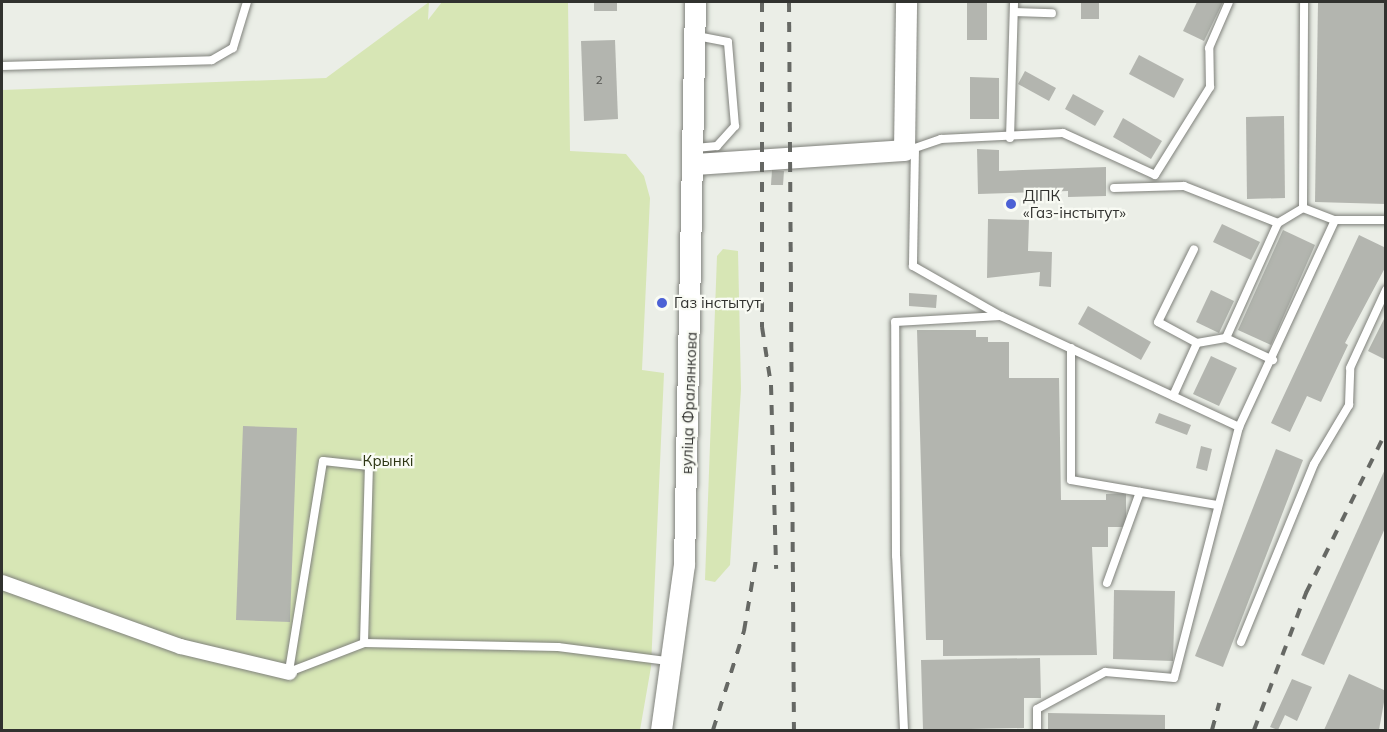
<!DOCTYPE html>
<meta charset="utf-8">
<style>
body{margin:0}
#map{position:relative;width:1387px;height:732px;overflow:hidden;background:#ebeee7;font-family:Mulish,sans-serif}
div>[style]{position:absolute}
[style*='--x']{left:calc(var(--x)*1px);top:calc(var(--y)*1px);width:calc(var(--w)*1px);rotate:calc(var(--a)*1deg)}
.green>*{inset:0;background:#d7e6b5}
.building>*{inset:0;background:#b3b5af}
.roads{filter:drop-shadow(0 0 2px #7f817b) drop-shadow(0 0 2px #7f817b)}
.lane>*{height:8px;margin:-4px;padding:0 4px;transform-origin:4px;border-radius:4px;background:#fff}
.street>*{height:15px;margin:-7.5px;padding:0 7.5px;transform-origin:7.5px;border-radius:7.5px;background:#fff}
.secondary>*{height:21px;margin:-10.5px;padding:0 10.5px;transform-origin:10.5px;border-radius:10.5px;background:#fff}
.rail>*{height:4px;margin-top:-2px;transform-origin:0;background:repeating-linear-gradient(90deg,#666864 0 10px,transparent 0 20px)}
.dots>*{width:16px;height:16px;translate:-50% -50%;box-sizing:border-box;border:3px solid #f9fbf4;border-radius:50%}
span{translate:-50% -50%;white-space:nowrap;text-align:center;line-height:1.15;-webkit-text-stroke:4.5px #f9fbf4;paint-order:stroke}
.number-label{font-size:12px;color:#52534f}
.number-label span{-webkit-text-stroke-width:0}
.poi-label{font-size:15px;color:#31322f}
.left{translate:0 -50%;text-align:left}
.street-label{font-size:15px;color:#31322f}
.park-label{font-size:15px;color:#2d3614}
.frame{position:absolute;inset:0;border:3px solid #31322f;pointer-events:none}
</style>
<div id="map">
<div class="green">
<div style="clip-path:polygon(429px 2px,428px 20px,442px 2px,568px 2px,570px 151px,626px 154px,644px 176px,650px 198px,642px 370px,664px 373px,651px 667px,640px 730px,2px 730px,2px 90px,326px 78px)"></div>
<div style="clip-path:polygon(723px 249px,738px 251px,741px 389px,730px 565px,715px 582px,705px 580px,717px 256px)"></div>
</div>
<div class="building">
<div style="clip-path:polygon(594px 2px,617px 2px,617px 11px,594px 11px)"></div>
<div style="clip-path:polygon(967px 2px,987px 2px,987px 40px,967px 40px)"></div>
<div style="clip-path:polygon(1081px 2px,1099px 2px,1099px 19px,1081px 19px)"></div>
<div style="clip-path:polygon(1197px 2px,1223px 2px,1204px 41px,1183px 31px)"></div>
<div style="clip-path:polygon(1318px 2px,1386px 2px,1386px 204px,1315px 202px)"></div>
<div style="clip-path:polygon(615px 40px,618px 119px,584px 121px,581px 41px)"></div>
<div style="clip-path:polygon(1139px 55px,1184px 79px,1174px 98px,1129px 74px)"></div>
<div style="clip-path:polygon(1025px 71px,1056px 88px,1049px 101px,1018px 84px)"></div>
<div style="clip-path:polygon(970px 77px,999px 78px,999px 119px,970px 119px)"></div>
<div style="clip-path:polygon(1073px 94px,1104px 111px,1095px 126px,1065px 109px)"></div>
<div style="clip-path:polygon(1284px 116px,1285px 198px,1247px 199px,1246px 117px)"></div>
<div style="clip-path:polygon(1123px 118px,1162px 141px,1151px 159px,1113px 137px)"></div>
<div style="clip-path:polygon(977px 149px,999px 150px,999px 171px,1106px 167px,1106px 196px,1068px 197px,1068px 191px,978px 194px)"></div>
<div style="clip-path:polygon(772px 170px,784px 171px,783px 185px,771px 185px)"></div>
<div style="clip-path:polygon(988px 219px,1029px 220px,1028px 251px,1052px 252px,1051px 287px,1039px 286px,1040px 272px,987px 278px)"></div>
<div style="clip-path:polygon(1222px 224px,1260px 242px,1251px 260px,1213px 242px)"></div>
<div style="clip-path:polygon(1283px 230px,1315px 245px,1271px 345px,1238px 330px)"></div>
<div style="clip-path:polygon(1359px 235px,1386px 248px,1386px 266px,1345px 343px,1348px 345px,1321px 402px,1307px 396px,1290px 432px,1271px 423px)"></div>
<div style="clip-path:polygon(1211px 290px,1234px 301px,1219px 333px,1196px 322px)"></div>
<div style="clip-path:polygon(909px 293px,937px 295px,936px 308px,909px 306px)"></div>
<div style="clip-path:polygon(1088px 306px,1151px 342px,1141px 360px,1078px 324px)"></div>
<div style="clip-path:polygon(1386px 315px,1386px 360px,1368px 351px)"></div>
<div style="clip-path:polygon(917px 330px,976px 330px,976px 337px,988px 337px,988px 342px,1009px 342px,1009px 378px,1059px 378px,1061px 500px,1106px 500px,1106px 494px,1126px 493px,1126px 527px,1108px 527px,1108px 547px,1092px 547px,1097px 655px,943px 656px,943px 640px,926px 640px)"></div>
<div style="clip-path:polygon(1211px 356px,1237px 368px,1219px 406px,1193px 394px)"></div>
<div style="clip-path:polygon(1159px 413px,1191px 425px,1187px 435px,1155px 423px)"></div>
<div style="clip-path:polygon(243px 426px,297px 428px,290px 622px,236px 620px)"></div>
<div style="clip-path:polygon(1201px 446px,1212px 449px,1207px 471px,1196px 468px)"></div>
<div style="clip-path:polygon(1276px 449px,1303px 460px,1223px 667px,1195px 656px)"></div>
<div style="clip-path:polygon(1386px 467px,1386px 526px,1324px 665px,1301px 655px)"></div>
<div style="clip-path:polygon(1114px 590px,1175px 591px,1173px 661px,1113px 659px)"></div>
<div style="clip-path:polygon(1040px 658px,1041px 698px,1024px 698px,1024px 728px,923px 730px,921px 660px)"></div>
<div style="clip-path:polygon(1349px 674px,1386px 691px,1379px 730px,1324px 730px)"></div>
<div style="clip-path:polygon(1292px 679px,1312px 687px,1297px 721px,1285px 715px,1278px 730px,1270px 727px)"></div>
<div style="clip-path:polygon(1048px 713px,1165px 715px,1165px 730px,1048px 730px)"></div>
</div>
<div class="roads">
<div class="lane">
<div style="--x:1014;--y:12;--w:38;--a:2"></div>
<div style="--x:2;--y:66;--w:210;--a:-1.6"></div>
<div style="--x:212;--y:60;--w:24;--a:-30"></div>
<div style="--x:233;--y:48;--w:48;--a:-73.1"></div>
<div style="--x:1010;--y:138;--w:136;--a:-88.3"></div>
<div style="--x:695;--y:148;--w:22;--a:-5"></div>
<div style="--x:717;--y:146;--w:27;--a:-48"></div>
<div style="--x:735;--y:126;--w:84;--a:-94.8"></div>
<div style="--x:728;--y:42;--w:33;--a:-169"></div>
<div style="--x:915;--y:148;--w:28;--a:-19"></div>
<div style="--x:941;--y:139;--w:122;--a:-2.8"></div>
<div style="--x:1063;--y:133;--w:101;--a:24.5"></div>
<div style="--x:1155;--y:175;--w:104;--a:-58"></div>
<div style="--x:1210;--y:87;--w:39;--a:-91"></div>
<div style="--x:1209;--y:48;--w:50;--a:-66.5"></div>
<div style="--x:907;--y:150;--w:8;--a:-14"></div>
<div style="--x:915;--y:148;--w:118;--a:91"></div>
<div style="--x:913;--y:266;--w:101;--a:29.6"></div>
<div style="--x:1001;--y:316;--w:263;--a:25"></div>
<div style="--x:1239;--y:427;--w:259;--a:104.5"></div>
<div style="--x:1174;--y:678;--w:69;--a:-175"></div>
<div style="--x:1105;--y:672;--w:77;--a:151.4"></div>
<div style="--x:1037;--y:709;--w:21;--a:90"></div>
<div style="--x:1114;--y:188;--w:70;--a:-1.6"></div>
<div style="--x:1184;--y:186;--w:101;--a:21.5"></div>
<div style="--x:1303;--y:208;--w:206;--a:-89.7"></div>
<div style="--x:1226;--y:338;--w:52;--a:25.1"></div>
<div style="--x:1197;--y:343;--w:29;--a:-10"></div>
<div style="--x:1226;--y:338;--w:126;--a:-65.7"></div>
<div style="--x:1278;--y:223;--w:29;--a:-31"></div>
<div style="--x:1303;--y:208;--w:34;--a:21"></div>
<div style="--x:1071;--y:348;--w:132;--a:90"></div>
<div style="--x:1071;--y:480;--w:148;--a:9.7"></div>
<div style="--x:1173;--y:396;--w:58;--a:-65.6"></div>
<div style="--x:1197;--y:343;--w:44;--a:-151.7"></div>
<div style="--x:1158;--y:322;--w:81;--a:-63.7"></div>
<div style="--x:1239;--y:427;--w:228;--a:-65.1"></div>
<div style="--x:1335;--y:220;--w:51;--a:0"></div>
<div style="--x:1107;--y:583;--w:97;--a:-70.1"></div>
<div style="--x:1241;--y:642;--w:192;--a:-67.7"></div>
<div style="--x:1314;--y:464;--w:69;--a:-59.3"></div>
<div style="--x:1349;--y:405;--w:37;--a:-88"></div>
<div style="--x:1350;--y:368;--w:86;--a:-65.2"></div>
<div style="--x:364;--y:643;--w:177;--a:-88.4"></div>
<div style="--x:369;--y:466;--w:46;--a:-173.8"></div>
<div style="--x:323;--y:461;--w:214;--a:99.2"></div>
<div style="--x:289;--y:672;--w:80;--a:-21.1"></div>
<div style="--x:364;--y:643;--w:194;--a:1.2"></div>
<div style="--x:558;--y:647;--w:111;--a:7.3"></div>
<div style="--x:904;--y:730;--w:174;--a:-92.6"></div>
<div style="--x:896;--y:556;--w:234;--a:-90.2"></div>
<div style="--x:895;--y:322;--w:106;--a:-3.2"></div>
</div>
<div class="street">
<div style="--x:2;--y:582;--w:189;--a:19.8"></div>
<div style="--x:180;--y:646;--w:112;--a:13.4"></div>
</div>
<div class="secondary">
<div style="--x:694;--y:164;--w:210;--a:-3.8"></div>
<div style="--x:904;--y:150;--w:148;--a:-89.2"></div>
<div style="--x:661;--y:730;--w:167;--a:-82.1"></div>
<div style="--x:684;--y:565;--w:563;--a:-88.88"></div>
</div>
</div>
<div class="rail">
<div style="--x:762;--y:2;--w:325;--a:90"></div>
<div style="--x:762;--y:327;--w:59;--a:81.2"></div>
<div style="--x:771;--y:385;--w:184;--a:88.4"></div>
<div style="--x:789;--y:2;--w:728;--a:89.61"></div>
<div style="--x:713;--y:730;--w:104;--a:-72.6"></div>
<div style="--x:744;--y:631;--w:73;--a:-80.5"></div>
<div style="--x:1212;--y:730;--w:28;--a:-75"></div>
<div style="--x:1254;--y:730;--w:147;--a:-69.2"></div>
<div style="--x:1306;--y:593;--w:180;--a:-63.6"></div>
</div>
<div class="dots">
<div style="left:1011px;top:204px;background:#4c61d5"></div>
<div style="left:662px;top:303px;background:#4c61d5"></div>
</div>
<div class="number-label">
<span style="left:599px;top:80px">2</span>
</div>
<div class="poi-label">
<span class="left" style="left:1023px;top:204px">ДІПК<br>«Газ-інстытут»</span>
<span class="left" style="left:674px;top:303px">Газ інстытут</span>
</div>
<div class="street-label">
<span style="left:689px;top:403px;rotate:-88deg">вуліца Фралянкова</span>
</div>
<div class="park-label">
<span style="left:388px;top:461px">Крынкі</span>
</div>
<div class="frame"></div>
</div>
